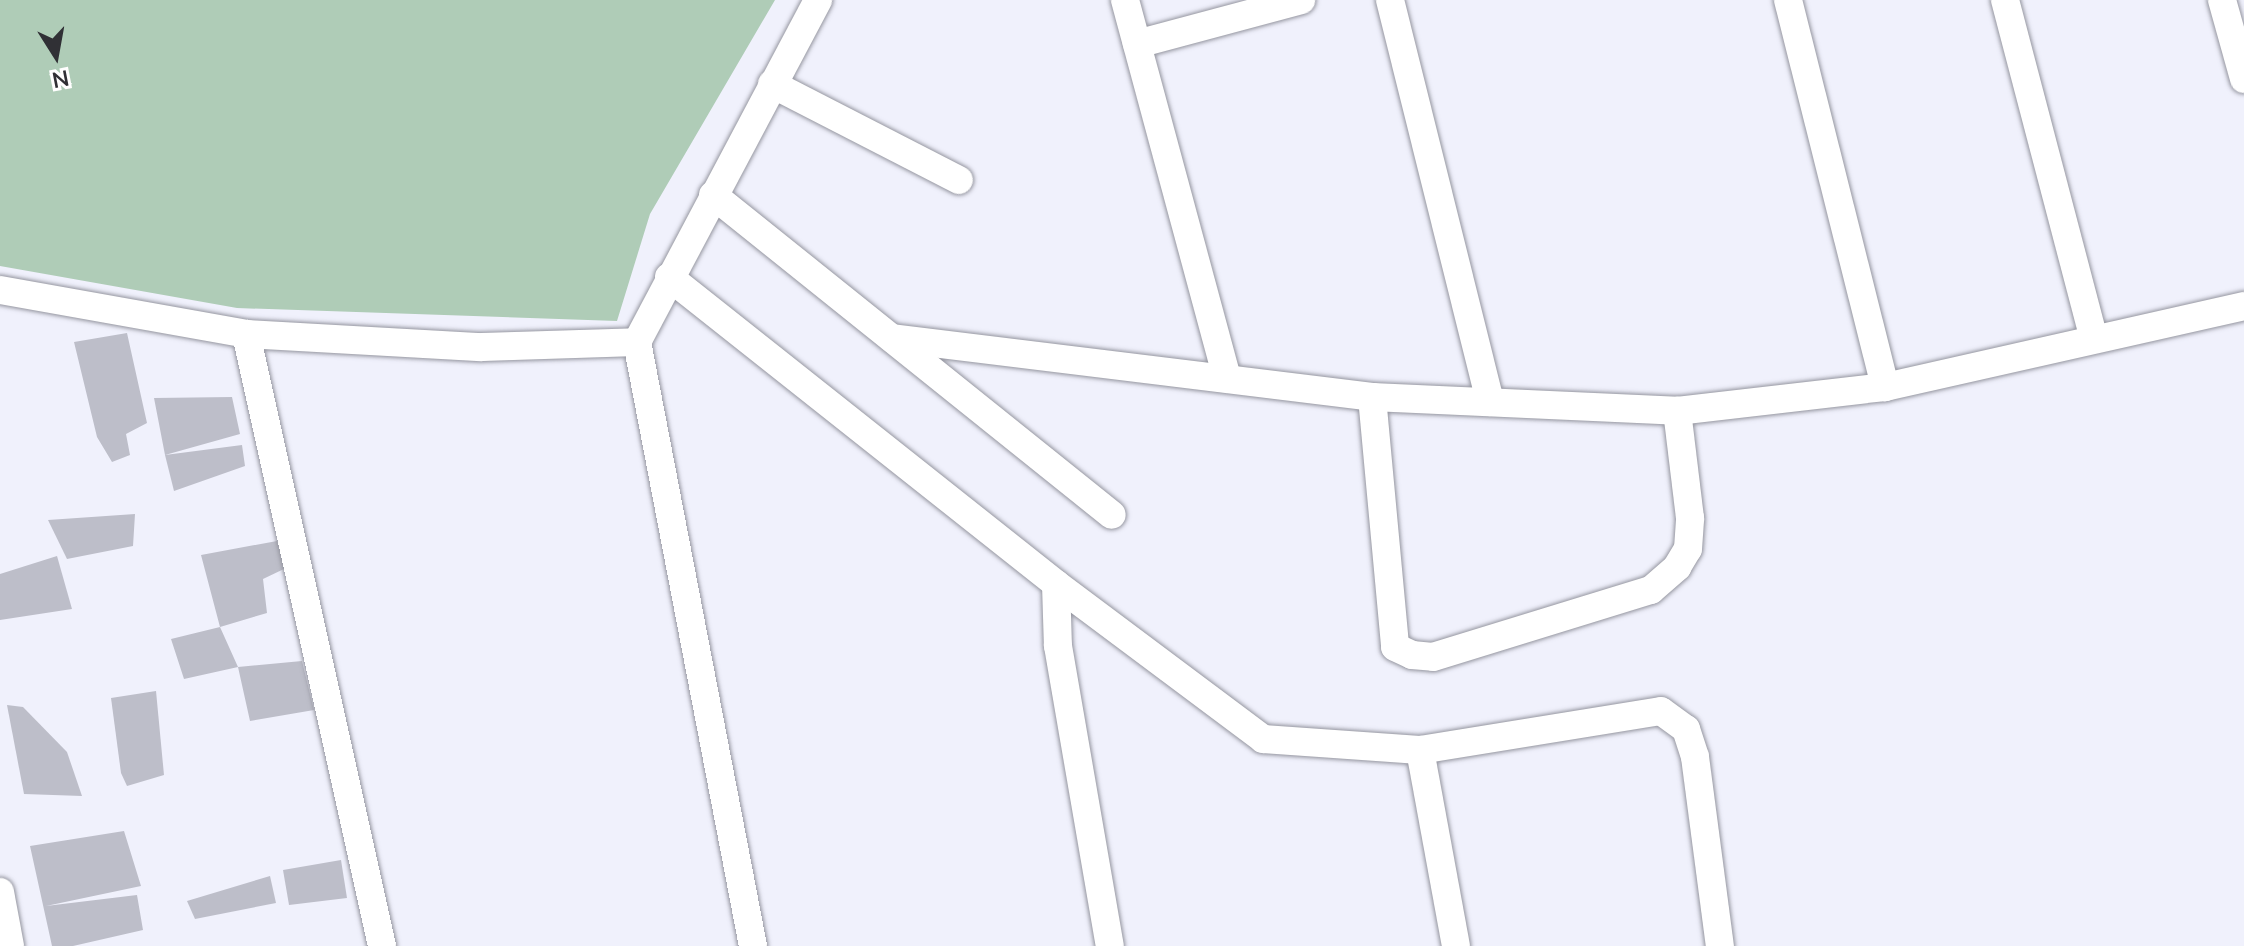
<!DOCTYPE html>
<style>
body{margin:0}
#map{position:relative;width:2244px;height:946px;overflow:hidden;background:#f0f1fc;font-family:Mulish,sans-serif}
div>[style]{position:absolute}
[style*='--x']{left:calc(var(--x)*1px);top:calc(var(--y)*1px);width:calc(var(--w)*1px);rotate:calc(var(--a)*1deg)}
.green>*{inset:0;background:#afccb7}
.building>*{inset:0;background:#bdbec9}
.roads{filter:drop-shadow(0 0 2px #9596a0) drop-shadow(0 0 2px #9596a0)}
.minor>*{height:28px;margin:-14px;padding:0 14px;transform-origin:14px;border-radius:14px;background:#fff}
span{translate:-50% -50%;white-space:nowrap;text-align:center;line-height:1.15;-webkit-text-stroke:8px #fff;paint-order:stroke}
.north{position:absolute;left:16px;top:16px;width:80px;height:80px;-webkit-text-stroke:6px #fff;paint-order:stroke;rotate:169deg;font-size:22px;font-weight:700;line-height:32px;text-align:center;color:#303035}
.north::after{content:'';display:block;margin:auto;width:28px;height:36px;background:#303035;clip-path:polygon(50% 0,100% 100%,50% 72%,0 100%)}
</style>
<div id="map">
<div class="green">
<div style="clip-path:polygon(0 0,775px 0,650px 214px,617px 321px,237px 308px,0 266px)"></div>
</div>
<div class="building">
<div style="clip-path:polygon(127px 333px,147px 423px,126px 434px,130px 455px,112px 462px,97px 437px,74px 342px)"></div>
<div style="clip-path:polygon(232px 397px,240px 434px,165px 455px,242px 445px,245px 466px,174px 491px,165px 455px,154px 398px)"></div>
<div style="clip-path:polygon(135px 514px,133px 546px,67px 559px,48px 520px)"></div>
<div style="clip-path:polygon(277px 541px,286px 568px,263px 579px,267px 613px,220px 627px,201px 555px)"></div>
<div style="clip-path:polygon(57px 556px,72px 609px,0 620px,0 574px)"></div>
<div style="clip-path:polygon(220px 627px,238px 667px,302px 661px,314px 710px,250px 721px,238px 667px,184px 679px,171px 639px)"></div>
<div style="clip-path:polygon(156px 691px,164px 775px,127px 786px,121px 773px,111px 698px)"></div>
<div style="clip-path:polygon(7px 705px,23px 707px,67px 752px,82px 796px,24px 794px)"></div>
<div style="clip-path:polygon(124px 831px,141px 886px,46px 906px,137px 895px,143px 930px,73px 946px,52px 946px,30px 846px)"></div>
<div style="clip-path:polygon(341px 860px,347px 898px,289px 905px,283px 870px)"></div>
<div style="clip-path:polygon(270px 876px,276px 903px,195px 919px,187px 901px)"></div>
</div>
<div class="roads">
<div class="minor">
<div style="--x:1125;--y:0;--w:392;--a:74.9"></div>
<div style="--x:1390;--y:0;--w:414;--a:76"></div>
<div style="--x:1788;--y:0;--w:399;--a:75.9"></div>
<div style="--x:2005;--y:0;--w:350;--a:75.3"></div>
<div style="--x:2222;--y:0;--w:82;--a:74.4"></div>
<div style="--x:1137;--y:44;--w:170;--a:-15"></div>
<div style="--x:772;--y:84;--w:210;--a:27.2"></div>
<div style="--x:713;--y:195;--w:511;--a:38.73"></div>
<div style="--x:669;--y:277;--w:494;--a:38.4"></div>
<div style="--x:1056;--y:584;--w:259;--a:36.8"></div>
<div style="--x:1263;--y:739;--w:157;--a:4"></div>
<div style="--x:1420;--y:750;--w:244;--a:-9.2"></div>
<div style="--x:1661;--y:711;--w:31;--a:36"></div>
<div style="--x:1686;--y:729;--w:29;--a:72"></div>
<div style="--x:1695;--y:757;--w:191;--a:82.5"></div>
<div style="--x:0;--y:290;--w:250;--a:10.1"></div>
<div style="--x:246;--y:334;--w:236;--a:3.2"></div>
<div style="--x:482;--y:347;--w:155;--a:-1.8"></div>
<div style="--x:246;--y:334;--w:627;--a:77.47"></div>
<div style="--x:892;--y:338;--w:484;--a:7"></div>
<div style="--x:1372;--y:397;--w:305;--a:2.6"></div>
<div style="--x:1677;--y:411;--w:209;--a:-6.6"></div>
<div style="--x:1885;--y:387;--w:368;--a:-12.7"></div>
<div style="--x:1372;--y:397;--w:251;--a:84.7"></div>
<div style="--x:1395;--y:647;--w:19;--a:25"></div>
<div style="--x:1412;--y:655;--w:21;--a:5"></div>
<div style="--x:1433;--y:657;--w:228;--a:-17.1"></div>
<div style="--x:1651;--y:590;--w:35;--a:-41"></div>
<div style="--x:1677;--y:567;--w:21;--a:-59"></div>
<div style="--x:1688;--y:549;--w:31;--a:-86"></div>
<div style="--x:1690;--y:518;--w:108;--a:-96.9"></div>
<div style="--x:1056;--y:584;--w:62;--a:88.2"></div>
<div style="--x:1058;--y:646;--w:304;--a:80.2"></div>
<div style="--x:1420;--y:750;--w:199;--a:79.6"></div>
<div style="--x:0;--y:892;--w:55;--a:79.5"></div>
<div style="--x:753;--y:946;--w:615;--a:-100.87"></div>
<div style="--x:637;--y:342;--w:387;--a:-62.1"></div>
</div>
</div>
<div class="north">N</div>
</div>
